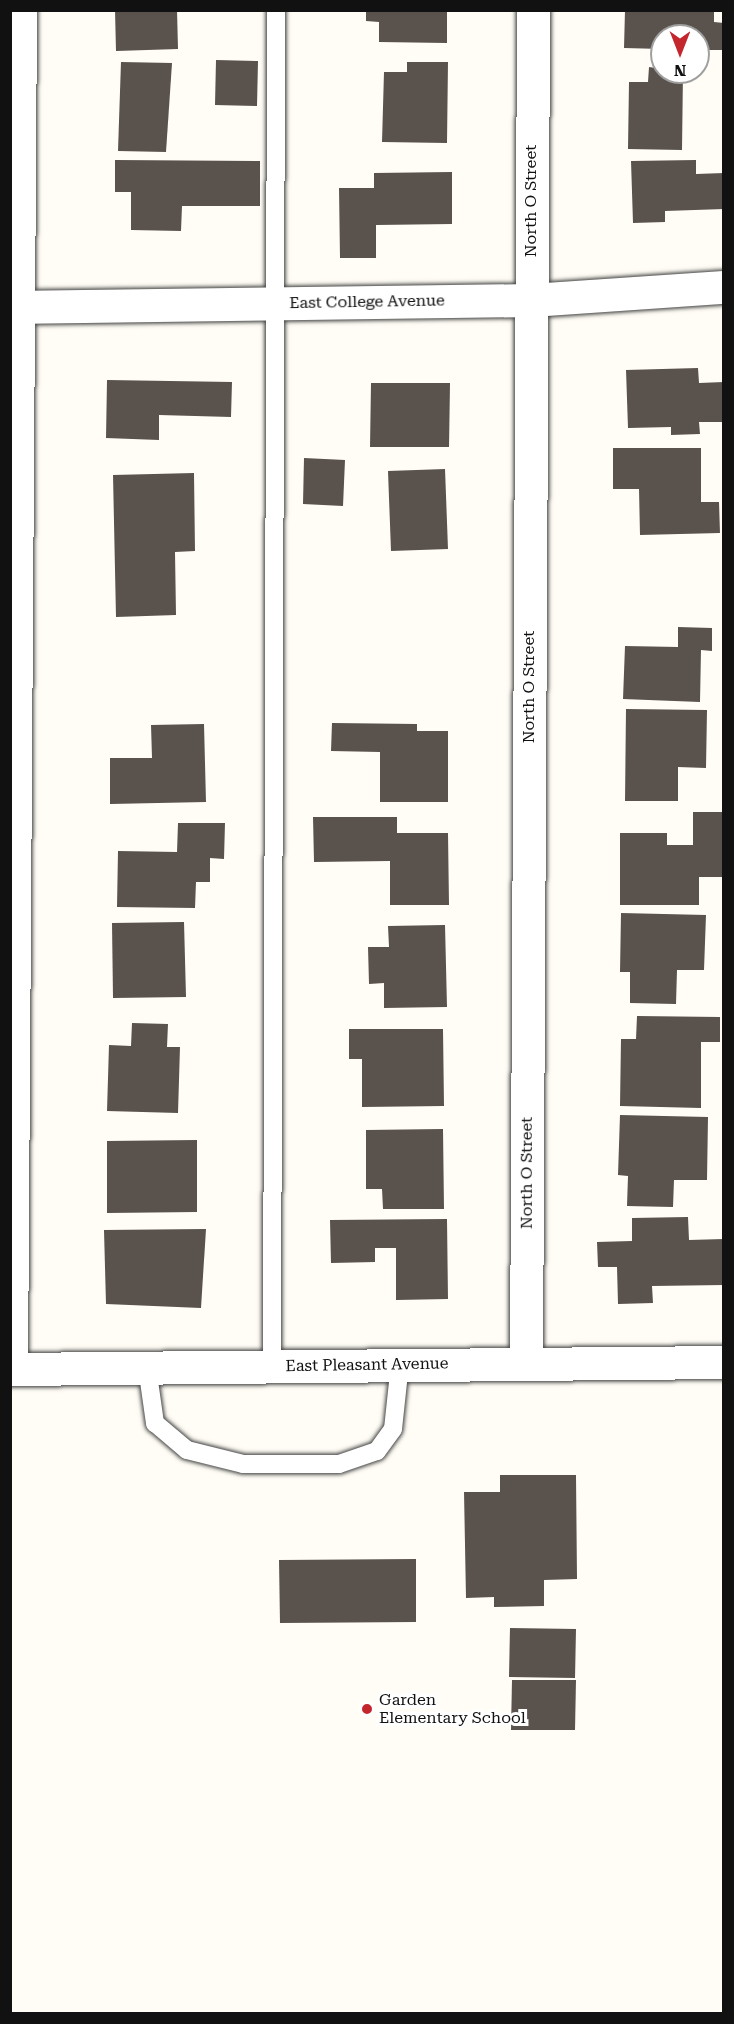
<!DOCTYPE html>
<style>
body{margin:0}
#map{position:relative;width:734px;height:2024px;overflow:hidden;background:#fffdf5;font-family:"Roboto Serif",serif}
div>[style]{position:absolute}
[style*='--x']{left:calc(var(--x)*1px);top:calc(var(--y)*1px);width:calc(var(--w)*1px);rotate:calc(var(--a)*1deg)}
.building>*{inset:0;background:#5a524d}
.roads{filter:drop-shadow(0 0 2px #444) drop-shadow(0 0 2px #444)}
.service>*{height:18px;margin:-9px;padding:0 9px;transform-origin:9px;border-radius:9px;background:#fff}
.minor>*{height:33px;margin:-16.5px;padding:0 16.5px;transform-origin:16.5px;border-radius:16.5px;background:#fff}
.dots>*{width:16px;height:16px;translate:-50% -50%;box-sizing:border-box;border:3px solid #fff;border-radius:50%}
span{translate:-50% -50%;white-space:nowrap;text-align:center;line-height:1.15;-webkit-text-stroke:6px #fff;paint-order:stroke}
.street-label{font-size:16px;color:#111}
.poi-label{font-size:16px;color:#111}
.left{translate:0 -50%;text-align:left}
.frame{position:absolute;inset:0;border:12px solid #111;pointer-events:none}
.north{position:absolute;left:650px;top:24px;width:60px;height:60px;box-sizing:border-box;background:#fff;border:2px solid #a0a0a0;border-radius:50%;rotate:180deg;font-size:16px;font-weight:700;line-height:24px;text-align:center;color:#111}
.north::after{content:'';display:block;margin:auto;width:21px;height:27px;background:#c4262e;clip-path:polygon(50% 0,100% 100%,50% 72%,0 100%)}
</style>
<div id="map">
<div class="building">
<div style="clip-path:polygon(115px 10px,177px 10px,178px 49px,116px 51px)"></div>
<div style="clip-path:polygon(366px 10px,447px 10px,447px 43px,379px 42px,379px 22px,366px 21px)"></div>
<div style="clip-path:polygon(625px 10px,714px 10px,714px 22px,724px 23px,724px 50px,698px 50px,698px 36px,662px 36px,662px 49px,624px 48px)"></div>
<div style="clip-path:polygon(216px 60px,258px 61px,257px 106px,215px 105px)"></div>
<div style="clip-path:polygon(121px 62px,172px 63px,166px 152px,118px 151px)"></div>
<div style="clip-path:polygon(407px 62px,448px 62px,447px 143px,382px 142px,384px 72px,407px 72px)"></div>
<div style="clip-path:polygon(649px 67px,683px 72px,682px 150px,628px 149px,629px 82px,648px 82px)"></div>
<div style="clip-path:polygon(115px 160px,260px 161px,260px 206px,182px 206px,181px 231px,131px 230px,131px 192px,115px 192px)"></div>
<div style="clip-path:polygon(696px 160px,696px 174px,724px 173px,724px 209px,665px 211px,665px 222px,633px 223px,631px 161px)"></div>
<div style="clip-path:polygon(452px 172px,452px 224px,376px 225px,376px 258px,340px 258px,339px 188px,374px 188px,374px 173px)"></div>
<div style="clip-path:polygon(698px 368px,699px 383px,724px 382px,724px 422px,699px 422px,700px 434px,671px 435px,671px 427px,628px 428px,626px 370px)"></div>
<div style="clip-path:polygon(107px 380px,232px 382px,231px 417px,159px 415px,159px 440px,106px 438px)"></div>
<div style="clip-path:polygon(371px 383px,450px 383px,449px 447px,370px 447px)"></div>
<div style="clip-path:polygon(613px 448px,701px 448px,701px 502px,719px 502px,720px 533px,640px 535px,639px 489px,613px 489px)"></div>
<div style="clip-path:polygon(304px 458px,345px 460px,343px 506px,303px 504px)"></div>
<div style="clip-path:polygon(445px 469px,448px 549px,391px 551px,388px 471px)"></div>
<div style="clip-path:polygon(194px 473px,195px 551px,175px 552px,176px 615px,116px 617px,113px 475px)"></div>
<div style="clip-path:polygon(678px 627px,712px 628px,712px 651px,701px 650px,700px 702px,623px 699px,625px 646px,678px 647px)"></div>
<div style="clip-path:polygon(626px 709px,707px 710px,706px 768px,678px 767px,678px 801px,625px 801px)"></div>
<div style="clip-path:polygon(332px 723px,417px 724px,417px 731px,448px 731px,448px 802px,380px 802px,380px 752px,331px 751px)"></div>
<div style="clip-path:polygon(204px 724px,206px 802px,110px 804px,110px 758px,152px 758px,151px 725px)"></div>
<div style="clip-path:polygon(693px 812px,724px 812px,724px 877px,699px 877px,699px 905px,620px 905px,620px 833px,667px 833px,667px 845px,693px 845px)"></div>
<div style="clip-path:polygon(313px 817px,397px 817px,397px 833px,448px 833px,449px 905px,390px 905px,390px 861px,314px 862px)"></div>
<div style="clip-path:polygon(178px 823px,225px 823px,224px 859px,210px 858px,210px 882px,196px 882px,195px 908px,117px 907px,118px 851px,177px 852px)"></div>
<div style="clip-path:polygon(621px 913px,706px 915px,704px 970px,677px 970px,676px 1004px,630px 1003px,630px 972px,620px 972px)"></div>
<div style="clip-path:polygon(184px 922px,186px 997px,113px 998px,112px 923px)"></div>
<div style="clip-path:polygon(445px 925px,447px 1007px,384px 1008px,384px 983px,369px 984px,368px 947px,389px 947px,388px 926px)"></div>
<div style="clip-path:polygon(637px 1016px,720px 1017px,720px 1042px,701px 1042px,701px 1108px,620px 1106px,621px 1039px,636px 1039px)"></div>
<div style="clip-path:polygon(132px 1023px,168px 1024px,167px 1047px,180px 1047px,178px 1113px,107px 1111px,109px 1045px,131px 1046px)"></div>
<div style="clip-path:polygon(349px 1029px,443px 1029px,444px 1106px,362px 1107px,362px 1059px,349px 1059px)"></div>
<div style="clip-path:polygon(620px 1115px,708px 1117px,707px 1180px,674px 1180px,673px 1207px,627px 1206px,628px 1176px,618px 1175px)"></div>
<div style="clip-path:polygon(443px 1129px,444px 1209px,383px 1209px,382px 1189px,366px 1189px,366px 1130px)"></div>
<div style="clip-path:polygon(197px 1140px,197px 1212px,107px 1213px,107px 1141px)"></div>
<div style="clip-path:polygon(688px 1217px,689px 1240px,724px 1239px,724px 1285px,652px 1286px,653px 1303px,618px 1304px,617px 1267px,598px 1267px,597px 1242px,632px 1241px,632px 1218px)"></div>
<div style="clip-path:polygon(447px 1219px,448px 1299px,396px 1300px,396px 1248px,375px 1248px,375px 1262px,331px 1263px,330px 1220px)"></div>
<div style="clip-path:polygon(206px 1229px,201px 1308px,106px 1304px,104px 1230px)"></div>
<div style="clip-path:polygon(500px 1475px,576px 1475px,577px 1579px,544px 1580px,544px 1606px,494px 1607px,494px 1597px,466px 1598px,464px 1492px,500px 1492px)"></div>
<div style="clip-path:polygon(416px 1559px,416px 1622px,280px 1623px,279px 1560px)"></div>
<div style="clip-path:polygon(510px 1628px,576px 1629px,575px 1678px,509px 1677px)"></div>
<div style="clip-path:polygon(512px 1680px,576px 1680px,575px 1730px,511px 1730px)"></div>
</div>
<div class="roads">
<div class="service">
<div style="--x:272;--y:1366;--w:1356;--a:-89.83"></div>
<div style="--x:147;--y:1367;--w:57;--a:81.9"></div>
<div style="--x:155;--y:1423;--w:42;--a:40.2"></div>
<div style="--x:187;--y:1450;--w:58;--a:14"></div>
<div style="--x:243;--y:1464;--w:96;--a:0"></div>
<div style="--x:339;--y:1464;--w:40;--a:-18.9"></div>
<div style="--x:377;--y:1451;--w:27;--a:-54"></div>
<div style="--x:393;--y:1429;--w:65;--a:-83.9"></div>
</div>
<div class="minor">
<div style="--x:10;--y:307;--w:521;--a:-0.77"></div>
<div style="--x:531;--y:300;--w:193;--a:-3.9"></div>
<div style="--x:526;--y:1363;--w:1353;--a:-89.7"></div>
<div style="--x:10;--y:1369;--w:714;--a:-0.56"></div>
<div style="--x:11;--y:1369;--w:1359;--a:-89.62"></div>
</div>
</div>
<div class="dots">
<div style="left:367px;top:1709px;background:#c4262e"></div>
</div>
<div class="street-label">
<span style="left:531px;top:201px;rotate:-90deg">North O Street</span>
<span style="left:367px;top:302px;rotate:-1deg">East College Avenue</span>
<span style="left:529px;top:687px;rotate:-90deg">North O Street</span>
<span style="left:527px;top:1173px;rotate:-90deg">North O Street</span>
<span style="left:367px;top:1365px;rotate:-1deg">East Pleasant Avenue</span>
</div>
<div class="poi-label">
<span class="left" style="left:379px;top:1709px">Garden<br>Elementary School</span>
</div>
<div class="frame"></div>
<div class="north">N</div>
</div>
